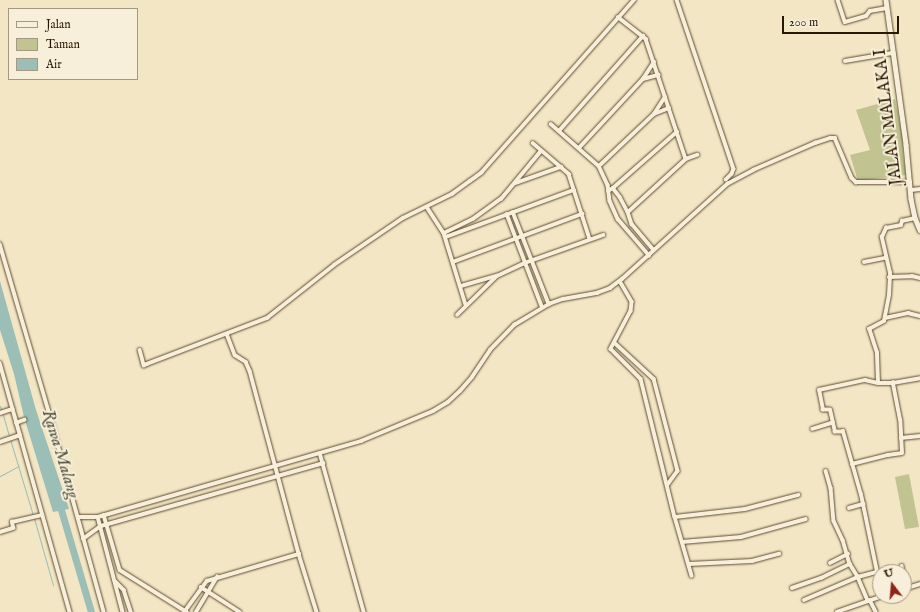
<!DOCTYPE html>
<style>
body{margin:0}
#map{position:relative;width:920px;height:612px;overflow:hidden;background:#f3e6c4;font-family:"IM FELL English",serif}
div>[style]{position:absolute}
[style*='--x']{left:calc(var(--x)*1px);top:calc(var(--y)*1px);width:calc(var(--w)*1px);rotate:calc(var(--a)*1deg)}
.green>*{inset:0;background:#c1c390}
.water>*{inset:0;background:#9bbfb6}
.stream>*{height:1px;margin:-0.5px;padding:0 0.5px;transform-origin:0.5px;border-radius:0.5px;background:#9bbfb6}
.river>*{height:7px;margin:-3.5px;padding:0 3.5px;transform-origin:3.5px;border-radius:3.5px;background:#9bbfb6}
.roads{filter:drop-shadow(0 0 1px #5c4b32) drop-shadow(0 0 1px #5c4b32)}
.minor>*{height:3.5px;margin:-1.75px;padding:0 1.75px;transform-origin:1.75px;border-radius:1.75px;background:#f7efd9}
.tertiary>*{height:4.5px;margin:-2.25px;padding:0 2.25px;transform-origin:2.25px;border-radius:2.25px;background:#f7efd9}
span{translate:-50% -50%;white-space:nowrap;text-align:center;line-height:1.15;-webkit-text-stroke:4px #f7efd9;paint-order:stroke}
.street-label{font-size:16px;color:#2a1701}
.water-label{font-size:17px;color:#525240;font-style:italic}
.legend{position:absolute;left:8px;top:8px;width:130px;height:72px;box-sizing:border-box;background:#f7efd9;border:1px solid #a59983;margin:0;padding:5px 7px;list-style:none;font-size:12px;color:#2a1701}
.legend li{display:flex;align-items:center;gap:8px;height:20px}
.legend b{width:20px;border:1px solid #a59983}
.north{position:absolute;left:872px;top:564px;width:40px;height:40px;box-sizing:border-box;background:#f7efd9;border:1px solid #a59983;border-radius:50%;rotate:344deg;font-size:11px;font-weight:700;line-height:16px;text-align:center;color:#2a1701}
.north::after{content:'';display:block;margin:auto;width:14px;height:18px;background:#8f2418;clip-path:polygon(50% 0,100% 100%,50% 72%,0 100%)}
.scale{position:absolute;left:782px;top:16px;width:117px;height:18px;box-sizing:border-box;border:2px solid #2a1701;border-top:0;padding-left:5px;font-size:12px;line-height:14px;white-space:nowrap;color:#2a1701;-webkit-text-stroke:3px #f7efd9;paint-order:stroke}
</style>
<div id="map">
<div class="green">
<div style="clip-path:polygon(895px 99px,902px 135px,903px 155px,906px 175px,858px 181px,850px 155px,870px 150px,856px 110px)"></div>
<div style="clip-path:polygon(909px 474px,919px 527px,905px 529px,895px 477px)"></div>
</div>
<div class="water">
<div style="clip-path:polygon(0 281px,36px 410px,69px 509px,53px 512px,24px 417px,14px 374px,0 330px)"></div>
</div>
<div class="stream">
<div style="--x:0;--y:406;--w:6;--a:72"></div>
<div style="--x:3;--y:415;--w:22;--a:74"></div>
<div style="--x:10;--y:439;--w:79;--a:73.2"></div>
<div style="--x:0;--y:476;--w:21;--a:-28"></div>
<div style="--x:34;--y:518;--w:70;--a:74.2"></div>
</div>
<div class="river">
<div style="--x:59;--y:503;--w:114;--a:73.6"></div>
</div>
<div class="roads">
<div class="minor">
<div style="--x:677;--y:0;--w:178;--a:71.4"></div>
<div style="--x:734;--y:169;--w:5;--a:112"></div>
<div style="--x:732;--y:174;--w:8;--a:135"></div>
<div style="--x:838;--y:0;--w:23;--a:72"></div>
<div style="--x:845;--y:22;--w:22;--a:-16"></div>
<div style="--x:866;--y:16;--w:6;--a:-51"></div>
<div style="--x:870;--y:11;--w:17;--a:-10"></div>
<div style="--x:618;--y:17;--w:36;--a:38"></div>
<div style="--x:646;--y:39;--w:126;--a:71.6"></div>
<div style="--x:845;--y:61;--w:49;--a:-9.5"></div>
<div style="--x:643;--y:79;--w:16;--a:-15"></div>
<div style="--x:654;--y:114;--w:16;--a:-22"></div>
<div style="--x:551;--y:124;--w:64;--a:41.2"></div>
<div style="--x:599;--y:166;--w:21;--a:65"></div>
<div style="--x:608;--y:185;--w:16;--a:83"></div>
<div style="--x:610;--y:201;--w:20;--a:66"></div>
<div style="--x:618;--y:219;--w:48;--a:49.3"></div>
<div style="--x:559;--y:131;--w:127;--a:-48.5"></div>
<div style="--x:533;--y:143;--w:48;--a:40.7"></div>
<div style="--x:569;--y:174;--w:68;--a:72.1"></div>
<div style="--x:579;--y:148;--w:94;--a:-47.2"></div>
<div style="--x:643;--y:79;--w:20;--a:-57"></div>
<div style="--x:599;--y:166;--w:76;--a:-43.4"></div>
<div style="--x:654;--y:114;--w:20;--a:-57"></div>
<div style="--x:516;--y:183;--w:48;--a:-19.6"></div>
<div style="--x:613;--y:188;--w:11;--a:52"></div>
<div style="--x:620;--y:197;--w:17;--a:62"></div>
<div style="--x:628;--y:212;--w:13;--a:72"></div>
<div style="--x:632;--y:224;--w:34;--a:50"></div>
<div style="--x:911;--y:190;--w:9;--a:-6"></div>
<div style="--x:608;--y:191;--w:6;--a:-31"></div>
<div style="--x:613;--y:188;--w:85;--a:-41.2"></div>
<div style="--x:427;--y:207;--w:31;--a:57"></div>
<div style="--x:444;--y:233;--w:75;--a:73"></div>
<div style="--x:513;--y:212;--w:99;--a:68.6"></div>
<div style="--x:628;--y:212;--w:79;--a:-42.4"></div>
<div style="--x:686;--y:159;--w:12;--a:-20"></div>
<div style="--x:507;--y:214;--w:98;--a:69.2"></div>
<div style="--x:444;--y:233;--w:32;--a:-26"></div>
<div style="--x:473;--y:219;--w:34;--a:-36"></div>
<div style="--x:501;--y:199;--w:62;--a:-50.2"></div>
<div style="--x:446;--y:237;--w:136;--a:-20.2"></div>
<div style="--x:0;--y:244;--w:175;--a:73.7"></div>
<div style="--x:49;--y:412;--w:207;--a:74.6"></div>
<div style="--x:453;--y:262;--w:138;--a:-20.4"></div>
<div style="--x:864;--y:262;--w:21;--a:-11"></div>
<div style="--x:889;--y:277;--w:23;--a:-2"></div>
<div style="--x:912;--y:276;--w:8;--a:14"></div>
<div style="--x:620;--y:281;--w:24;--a:60"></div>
<div style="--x:632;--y:302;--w:9;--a:96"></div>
<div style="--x:631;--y:311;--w:43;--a:117.8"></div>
<div style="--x:611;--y:349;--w:42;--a:45"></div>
<div style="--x:641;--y:379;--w:142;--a:76.2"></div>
<div style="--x:675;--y:517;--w:61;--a:73.9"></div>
<div style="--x:461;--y:286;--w:37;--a:-16"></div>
<div style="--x:497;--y:276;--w:31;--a:-25"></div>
<div style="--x:525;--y:263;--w:83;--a:-19.7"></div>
<div style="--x:457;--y:315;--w:54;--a:-44.3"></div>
<div style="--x:885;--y:318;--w:24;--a:-12"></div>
<div style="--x:908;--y:313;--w:12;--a:14"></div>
<div style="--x:227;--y:334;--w:22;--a:69"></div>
<div style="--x:235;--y:355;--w:13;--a:32"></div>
<div style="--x:246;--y:362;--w:10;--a:66"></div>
<div style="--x:250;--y:371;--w:189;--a:75"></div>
<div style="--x:299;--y:554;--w:61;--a:72.8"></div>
<div style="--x:615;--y:343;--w:53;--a:42.7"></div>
<div style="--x:654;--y:379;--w:95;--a:75.4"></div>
<div style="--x:678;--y:471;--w:17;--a:126"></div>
<div style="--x:140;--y:350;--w:16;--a:75"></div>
<div style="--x:144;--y:365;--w:3;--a:-18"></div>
<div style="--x:147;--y:364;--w:129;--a:-21"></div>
<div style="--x:267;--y:318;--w:85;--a:-38.3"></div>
<div style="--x:334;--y:265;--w:83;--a:-34.3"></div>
<div style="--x:403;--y:218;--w:55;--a:-26.1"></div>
<div style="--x:452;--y:194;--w:22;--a:-36"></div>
<div style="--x:470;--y:181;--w:14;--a:-36"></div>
<div style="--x:481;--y:173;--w:231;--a:-48.5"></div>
<div style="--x:0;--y:363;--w:259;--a:74.3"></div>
<div style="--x:878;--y:383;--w:30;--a:-92"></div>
<div style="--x:877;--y:353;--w:25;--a:-108"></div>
<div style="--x:869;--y:329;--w:17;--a:-28"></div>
<div style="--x:884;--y:321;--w:26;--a:-79"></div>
<div style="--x:889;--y:295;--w:22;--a:-87"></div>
<div style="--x:890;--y:273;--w:37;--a:-103"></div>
<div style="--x:882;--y:237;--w:10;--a:-66"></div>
<div style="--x:886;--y:228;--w:15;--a:-11"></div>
<div style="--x:901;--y:225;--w:4;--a:-76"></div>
<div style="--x:902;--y:221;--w:13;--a:-13"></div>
<div style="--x:0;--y:413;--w:13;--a:-18"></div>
<div style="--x:16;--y:423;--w:9;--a:-21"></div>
<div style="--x:833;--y:423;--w:13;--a:-103"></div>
<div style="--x:830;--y:410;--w:7;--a:180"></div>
<div style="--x:823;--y:410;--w:20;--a:-101"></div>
<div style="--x:819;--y:390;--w:47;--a:-12.3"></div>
<div style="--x:865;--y:380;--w:13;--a:13"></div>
<div style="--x:878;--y:383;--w:15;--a:0"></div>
<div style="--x:893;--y:383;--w:27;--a:-10"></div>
<div style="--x:901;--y:438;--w:19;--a:-6"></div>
<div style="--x:0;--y:442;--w:21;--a:-19"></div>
<div style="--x:320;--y:453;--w:165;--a:74.5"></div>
<div style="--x:852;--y:464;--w:37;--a:-14"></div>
<div style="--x:888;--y:455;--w:14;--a:-8"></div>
<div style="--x:902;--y:453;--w:33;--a:-93"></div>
<div style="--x:900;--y:420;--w:38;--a:-101"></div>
<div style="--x:826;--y:471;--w:18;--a:74"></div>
<div style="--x:831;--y:488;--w:33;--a:85"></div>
<div style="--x:834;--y:521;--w:21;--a:65"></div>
<div style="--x:843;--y:540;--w:25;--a:74"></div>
<div style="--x:850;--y:564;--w:15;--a:58"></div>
<div style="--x:858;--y:577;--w:26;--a:67"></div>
<div style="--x:849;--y:508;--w:15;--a:-16"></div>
<div style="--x:104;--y:515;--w:57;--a:73.8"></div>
<div style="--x:120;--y:570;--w:79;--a:32.1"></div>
<div style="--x:78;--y:517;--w:20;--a:0"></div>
<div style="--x:98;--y:517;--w:274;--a:-16.1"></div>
<div style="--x:361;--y:441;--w:78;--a:-22.6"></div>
<div style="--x:433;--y:411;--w:17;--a:-31"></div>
<div style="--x:448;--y:402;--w:16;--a:-43"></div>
<div style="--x:460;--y:391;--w:18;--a:-49"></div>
<div style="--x:472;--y:377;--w:32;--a:-56"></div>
<div style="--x:490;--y:350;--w:35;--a:-46"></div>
<div style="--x:514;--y:325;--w:41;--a:-31"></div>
<div style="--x:549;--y:304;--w:15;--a:-20"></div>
<div style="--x:563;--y:299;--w:35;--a:-10"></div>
<div style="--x:597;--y:293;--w:14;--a:-21"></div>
<div style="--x:610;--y:288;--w:15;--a:-37"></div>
<div style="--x:622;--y:279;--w:142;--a:-42.1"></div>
<div style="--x:727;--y:184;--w:30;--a:-28"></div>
<div style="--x:753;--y:170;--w:68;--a:-23.5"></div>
<div style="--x:815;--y:143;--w:16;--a:-18"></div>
<div style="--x:830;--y:138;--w:5;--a:0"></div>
<div style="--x:835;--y:138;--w:43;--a:67"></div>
<div style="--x:852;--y:178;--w:6;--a:45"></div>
<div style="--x:856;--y:182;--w:54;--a:0"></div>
<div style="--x:98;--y:517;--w:98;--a:75.3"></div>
<div style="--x:675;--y:517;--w:70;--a:-6.5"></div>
<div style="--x:745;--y:509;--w:55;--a:-14.8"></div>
<div style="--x:0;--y:532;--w:14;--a:-17"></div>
<div style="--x:13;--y:528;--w:6;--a:-99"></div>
<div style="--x:12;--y:522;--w:31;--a:-13"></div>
<div style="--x:83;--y:539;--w:22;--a:-36"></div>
<div style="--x:101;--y:526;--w:231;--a:-15.8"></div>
<div style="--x:682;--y:542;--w:59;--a:-4.8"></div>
<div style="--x:741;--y:537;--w:67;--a:-15.5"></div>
<div style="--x:830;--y:563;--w:20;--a:-27"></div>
<div style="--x:689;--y:564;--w:63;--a:-2.7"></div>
<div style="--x:752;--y:561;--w:28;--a:-15"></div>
<div style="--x:902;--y:566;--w:6;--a:81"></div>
<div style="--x:904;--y:576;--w:13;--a:72"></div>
<div style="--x:115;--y:581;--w:13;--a:45"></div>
<div style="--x:124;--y:590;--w:23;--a:72"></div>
<div style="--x:201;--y:587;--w:46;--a:32.7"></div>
<div style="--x:792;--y:588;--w:31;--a:-19"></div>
<div style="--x:821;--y:578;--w:32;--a:-26"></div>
<div style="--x:904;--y:589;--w:17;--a:-17"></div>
<div style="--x:804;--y:600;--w:59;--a:-23.1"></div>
<div style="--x:858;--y:577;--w:20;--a:-15"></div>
<div style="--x:877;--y:572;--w:79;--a:-101.7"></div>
<div style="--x:861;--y:495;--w:66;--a:-105.9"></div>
<div style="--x:843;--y:432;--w:8;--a:180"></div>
<div style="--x:835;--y:432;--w:9;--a:-103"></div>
<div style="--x:833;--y:423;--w:21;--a:163"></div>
<div style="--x:870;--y:600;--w:13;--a:63"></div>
<div style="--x:185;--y:611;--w:37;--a:-54"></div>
<div style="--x:207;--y:581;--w:96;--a:-16.4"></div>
<div style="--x:196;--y:612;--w:41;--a:-59"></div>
<div style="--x:837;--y:612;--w:49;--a:-19.2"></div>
</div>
<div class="tertiary">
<div style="--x:886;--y:0;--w:146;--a:82.1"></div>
<div style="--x:906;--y:145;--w:54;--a:84.7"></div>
<div style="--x:911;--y:199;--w:19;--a:78"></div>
<div style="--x:915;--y:218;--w:13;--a:67"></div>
</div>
</div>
<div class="street-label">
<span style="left:889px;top:117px;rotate:-97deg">JALAN MALAKA I</span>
</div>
<div class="water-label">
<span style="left:60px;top:454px;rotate:73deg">Rawa Malang</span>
</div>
<ul class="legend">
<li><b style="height:5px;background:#f7efd9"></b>Jalan</li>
<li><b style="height:11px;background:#c1c390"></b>Taman</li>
<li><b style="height:11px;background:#9bbfb6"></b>Air</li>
</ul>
<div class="north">U</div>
<div class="scale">200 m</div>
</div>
